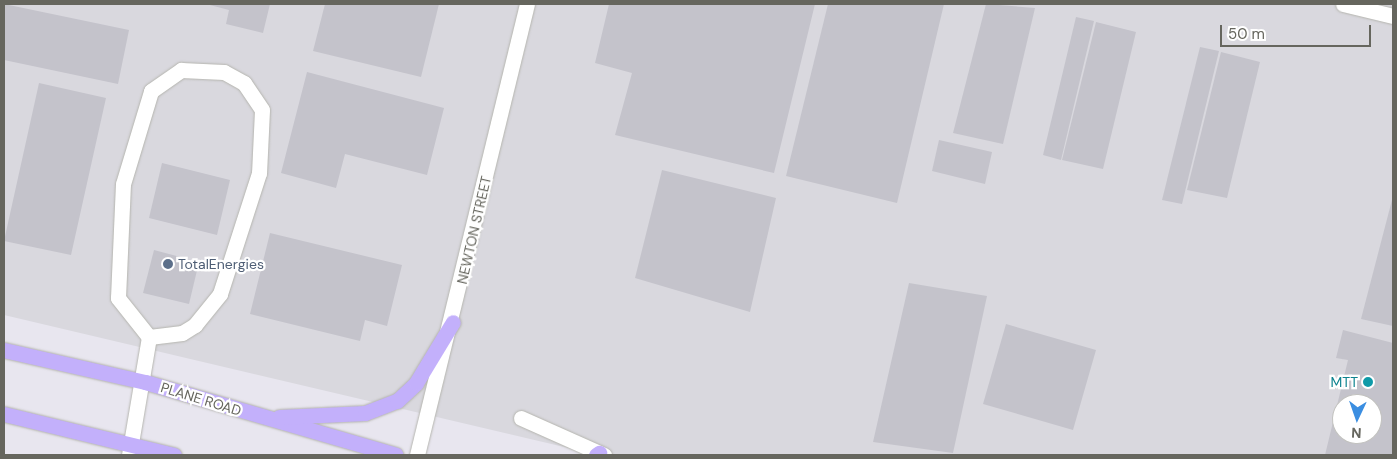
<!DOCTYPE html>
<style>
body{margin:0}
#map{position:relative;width:1397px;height:459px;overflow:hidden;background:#e8e6ef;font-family:"DM Sans",sans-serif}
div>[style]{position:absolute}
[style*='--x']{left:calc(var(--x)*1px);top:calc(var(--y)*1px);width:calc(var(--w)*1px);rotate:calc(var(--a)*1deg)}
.industrial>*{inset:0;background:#d9d8de}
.building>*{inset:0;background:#c4c3cb}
.roads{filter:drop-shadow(0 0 1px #b5b5af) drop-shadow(0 0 1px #b5b5af)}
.minor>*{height:15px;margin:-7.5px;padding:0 7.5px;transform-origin:7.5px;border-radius:7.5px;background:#fff}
.major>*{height:15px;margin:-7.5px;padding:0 7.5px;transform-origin:7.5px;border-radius:7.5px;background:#c3b0fb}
.dots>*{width:14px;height:14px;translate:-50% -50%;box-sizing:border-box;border:2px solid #fff;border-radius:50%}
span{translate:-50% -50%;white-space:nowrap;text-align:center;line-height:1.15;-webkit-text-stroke:4.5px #fff;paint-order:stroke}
.street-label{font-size:14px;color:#66665e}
.service-label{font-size:14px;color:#4e5e75}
.left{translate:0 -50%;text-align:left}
.culture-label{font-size:14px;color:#0d838f}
.right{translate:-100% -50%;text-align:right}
.frame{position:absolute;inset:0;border:5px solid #66665e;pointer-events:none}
.north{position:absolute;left:1332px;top:394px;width:50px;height:50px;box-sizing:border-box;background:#fff;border:1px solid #c2c2bf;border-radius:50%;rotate:183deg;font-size:14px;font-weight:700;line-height:20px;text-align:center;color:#66665e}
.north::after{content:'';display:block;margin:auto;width:18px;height:22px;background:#3b8ee1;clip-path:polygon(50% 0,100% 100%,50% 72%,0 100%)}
.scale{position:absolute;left:1220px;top:25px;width:151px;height:22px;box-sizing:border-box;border:2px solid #66665e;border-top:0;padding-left:6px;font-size:15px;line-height:18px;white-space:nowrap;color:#66665e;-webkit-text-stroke:4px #fff;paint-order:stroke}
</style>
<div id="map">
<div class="industrial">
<div style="clip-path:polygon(evenodd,4px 4px,1393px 4px,1393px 455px,598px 455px,4px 315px,4px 4px,1342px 404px,1372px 404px,1372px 434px,1342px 434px,1342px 404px)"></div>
</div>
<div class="building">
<div style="clip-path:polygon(4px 4px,129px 30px,118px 84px,4px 60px)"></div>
<div style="clip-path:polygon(206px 4px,270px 4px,263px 33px,226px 24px,229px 10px)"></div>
<div style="clip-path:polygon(325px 4px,439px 4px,421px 77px,313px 51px)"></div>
<div style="clip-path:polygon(609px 4px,815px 4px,774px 173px,615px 135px,632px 73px,595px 63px)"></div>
<div style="clip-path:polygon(828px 4px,944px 4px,897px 203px,786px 176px)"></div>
<div style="clip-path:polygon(986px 4px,1035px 8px,1003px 144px,953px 133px)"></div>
<div style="clip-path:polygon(1076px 17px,1094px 21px,1061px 160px,1043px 155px)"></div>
<div style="clip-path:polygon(1096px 22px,1136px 32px,1103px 169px,1062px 160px)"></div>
<div style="clip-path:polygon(1200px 47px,1219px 51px,1182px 204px,1162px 200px)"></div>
<div style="clip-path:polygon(1221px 52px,1260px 62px,1227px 198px,1187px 190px)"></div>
<div style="clip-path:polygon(307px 72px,444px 108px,427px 175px,345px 154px,336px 188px,281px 173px)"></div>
<div style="clip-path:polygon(39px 83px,106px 98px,71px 255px,4px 241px)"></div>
<div style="clip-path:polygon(939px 140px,992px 152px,985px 184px,932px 171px)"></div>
<div style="clip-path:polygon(162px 163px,230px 180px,217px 235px,149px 218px)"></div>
<div style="clip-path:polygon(662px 170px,776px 198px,750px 312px,635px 278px)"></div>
<div style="clip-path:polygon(1393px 196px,1393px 326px,1361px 319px)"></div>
<div style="clip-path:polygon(270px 233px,402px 265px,387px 326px,365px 320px,360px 341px,250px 314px)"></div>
<div style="clip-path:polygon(154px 250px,199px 262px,189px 304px,143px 293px)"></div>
<div style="clip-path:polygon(909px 283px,987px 296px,953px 453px,873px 442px)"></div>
<div style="clip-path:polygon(1006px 324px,1096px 350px,1073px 430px,983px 404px)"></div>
<div style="clip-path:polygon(evenodd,1343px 330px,1393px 343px,1393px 455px,1325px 455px,1348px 360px,1336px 358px,1343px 330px,1342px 404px,1372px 404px,1372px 434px,1342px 434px,1342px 404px)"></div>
</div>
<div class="roads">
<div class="minor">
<div style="--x:1343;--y:4;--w:51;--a:13.5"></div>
<div style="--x:521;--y:418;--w:91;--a:24"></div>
<div style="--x:129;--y:455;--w:120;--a:-80.4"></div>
<div style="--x:149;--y:337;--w:50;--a:-128.5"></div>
<div style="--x:118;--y:298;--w:114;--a:-87.5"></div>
<div style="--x:123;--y:184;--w:97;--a:-73.2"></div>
<div style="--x:151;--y:91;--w:37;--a:-35"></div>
<div style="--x:181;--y:70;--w:43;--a:2.7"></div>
<div style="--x:224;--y:72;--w:23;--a:29"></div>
<div style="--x:244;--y:83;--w:32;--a:56"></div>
<div style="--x:262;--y:110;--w:63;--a:92.7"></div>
<div style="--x:259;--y:173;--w:127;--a:107.9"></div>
<div style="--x:220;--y:294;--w:40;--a:129"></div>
<div style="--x:195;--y:325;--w:15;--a:148"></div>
<div style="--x:182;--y:333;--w:33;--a:173"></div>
<div style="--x:417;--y:455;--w:464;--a:-76.3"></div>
</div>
<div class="major">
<div style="--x:4;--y:350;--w:145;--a:12.8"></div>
<div style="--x:145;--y:382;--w:261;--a:16.2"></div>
<div style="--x:4;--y:414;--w:175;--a:13.6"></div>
<div style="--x:279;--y:417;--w:86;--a:-2.7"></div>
<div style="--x:365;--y:413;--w:34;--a:-21"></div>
<div style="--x:397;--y:401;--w:26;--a:-43"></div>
<div style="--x:416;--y:383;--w:71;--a:-58.8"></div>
<div style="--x:596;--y:455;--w:4;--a:-34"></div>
</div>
</div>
<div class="dots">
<div style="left:168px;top:264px;background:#5c6f8a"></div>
<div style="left:1368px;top:382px;background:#0f9aa8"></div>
</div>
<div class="street-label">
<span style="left:474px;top:230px;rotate:-77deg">NEWTON STREET</span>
<span style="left:201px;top:399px;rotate:17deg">PLANE ROAD</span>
</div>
<div class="service-label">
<span class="left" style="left:178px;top:264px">TotalEnergies</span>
</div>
<div class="culture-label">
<span class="right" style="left:1358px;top:382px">MTT</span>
</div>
<div class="frame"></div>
<div class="north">N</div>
<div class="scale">50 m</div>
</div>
